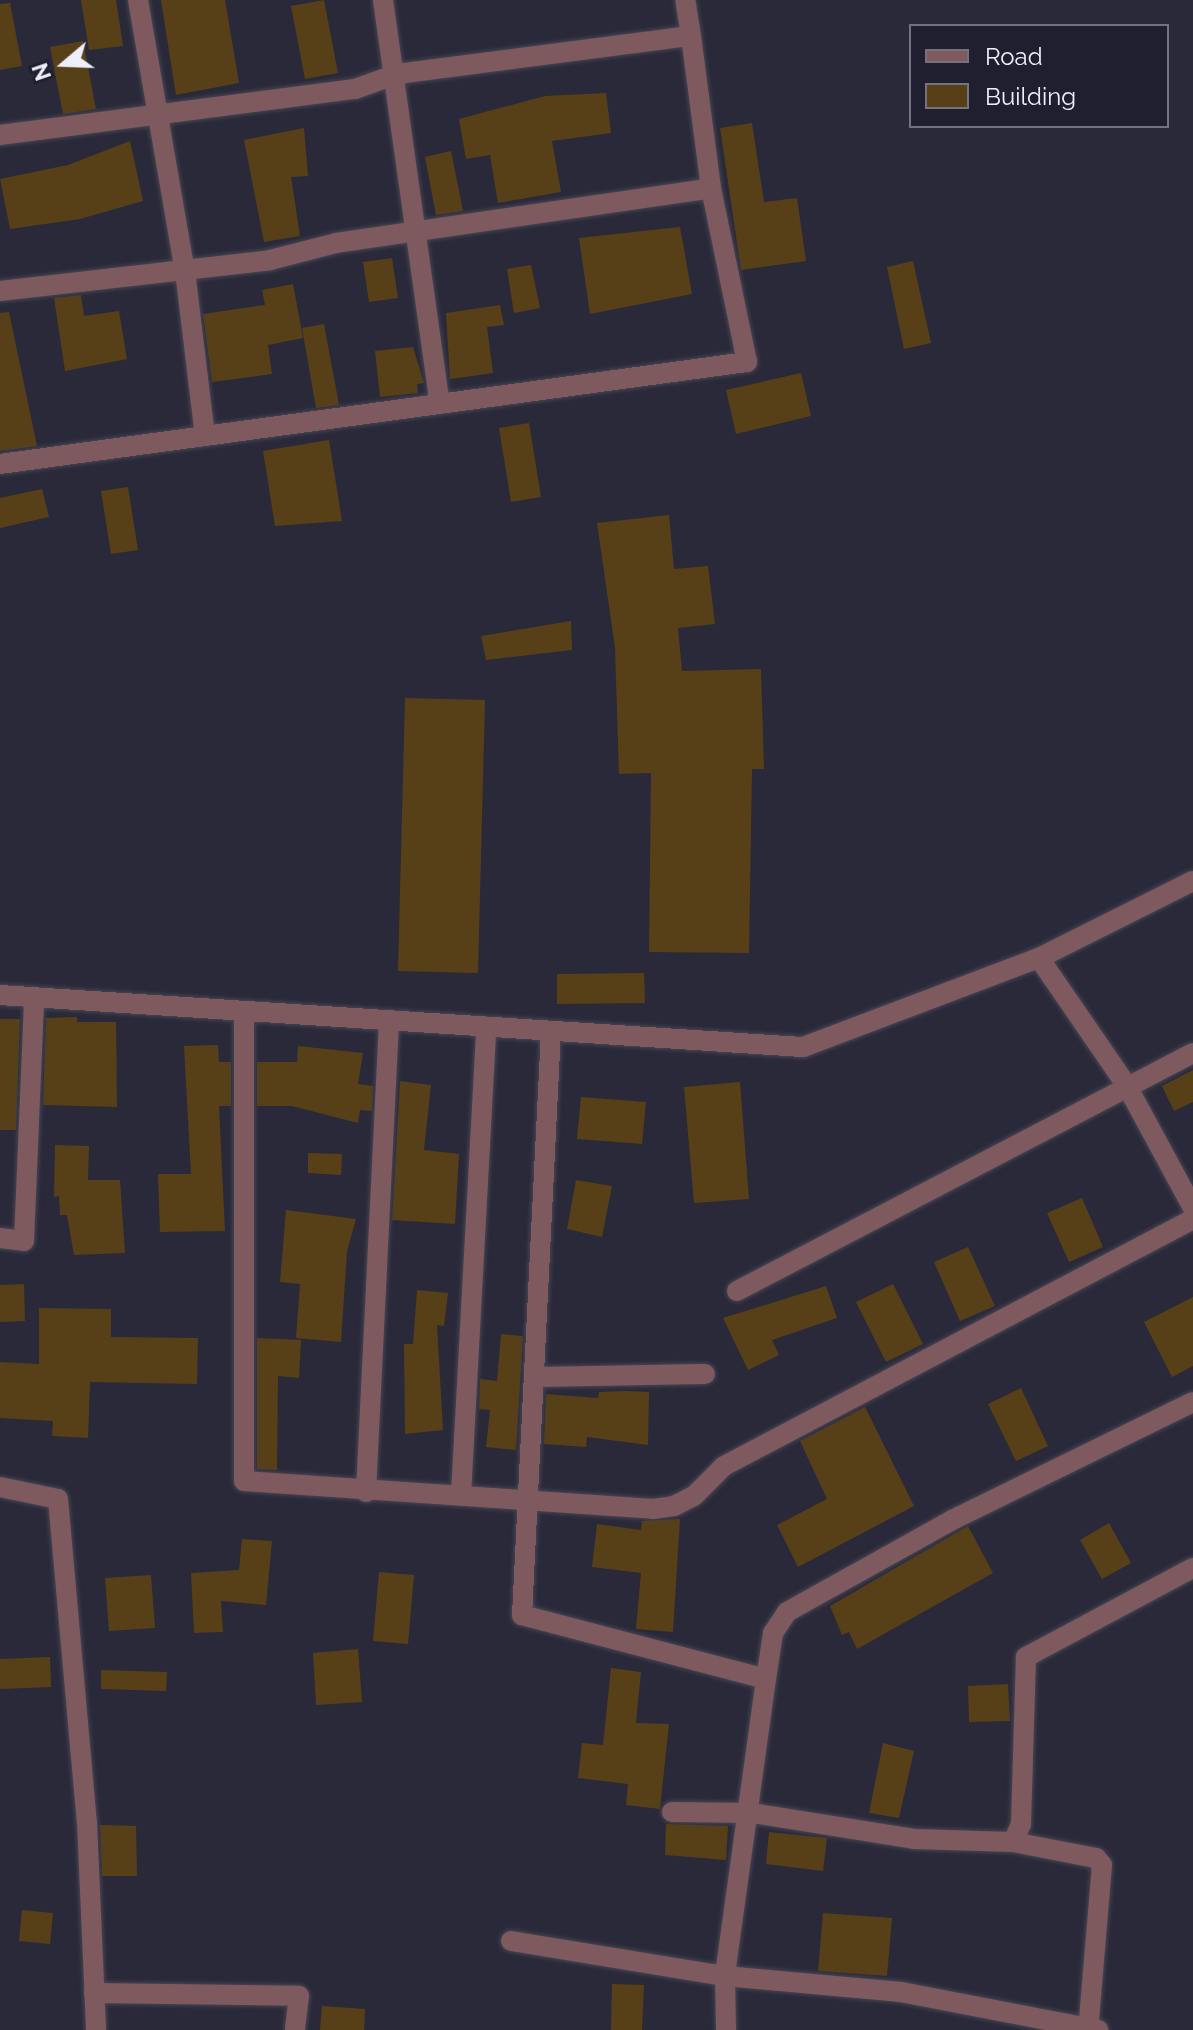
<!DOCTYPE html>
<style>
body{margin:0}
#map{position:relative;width:1193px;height:2030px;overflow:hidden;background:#2a2939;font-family:Raleway,sans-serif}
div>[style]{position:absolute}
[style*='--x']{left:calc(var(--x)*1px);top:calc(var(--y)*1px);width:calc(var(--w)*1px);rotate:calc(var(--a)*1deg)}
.building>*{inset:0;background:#574018}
.roads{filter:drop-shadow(0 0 2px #464554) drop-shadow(0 0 2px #464554)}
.minor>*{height:20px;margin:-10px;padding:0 10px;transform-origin:10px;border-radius:10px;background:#7e5a5f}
.tertiary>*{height:20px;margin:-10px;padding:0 10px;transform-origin:10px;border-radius:10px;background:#7e5a5f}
span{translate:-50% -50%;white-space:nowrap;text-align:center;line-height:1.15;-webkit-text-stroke:6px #201f2f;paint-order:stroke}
.legend{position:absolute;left:909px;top:24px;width:260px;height:104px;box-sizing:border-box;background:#201f2f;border:2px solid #737280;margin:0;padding:10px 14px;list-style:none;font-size:24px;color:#efeffa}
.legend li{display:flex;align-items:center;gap:16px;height:40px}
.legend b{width:40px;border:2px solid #737280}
.north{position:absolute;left:24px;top:24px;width:80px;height:80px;-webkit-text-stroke:6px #201f2f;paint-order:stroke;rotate:251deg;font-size:22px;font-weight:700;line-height:32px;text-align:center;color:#efeffa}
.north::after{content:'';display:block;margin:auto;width:28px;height:36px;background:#efeffa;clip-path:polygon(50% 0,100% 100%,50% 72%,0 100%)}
</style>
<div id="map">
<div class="building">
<div style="clip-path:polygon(81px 0,116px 0,123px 46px,89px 50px)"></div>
<div style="clip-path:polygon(161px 0,225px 0,239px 83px,176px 95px)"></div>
<div style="clip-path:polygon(324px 0,338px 73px,305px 79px,291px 6px)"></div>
<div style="clip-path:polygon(10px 3px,22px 66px,0 70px,0 4px)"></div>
<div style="clip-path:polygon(83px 41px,96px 109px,63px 114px,50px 47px)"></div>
<div style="clip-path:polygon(606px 93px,611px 133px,552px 141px,561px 192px,498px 203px,490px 155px,466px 159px,459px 119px,545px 96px)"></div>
<div style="clip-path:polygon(752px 123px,764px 202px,797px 198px,806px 261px,741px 270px,720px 128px)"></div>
<div style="clip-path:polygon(304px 128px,308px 176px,291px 177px,300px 236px,264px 242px,244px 140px)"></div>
<div style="clip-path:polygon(130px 141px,143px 201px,80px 219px,10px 229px,0 179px,68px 165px)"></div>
<div style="clip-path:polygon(451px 151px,463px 211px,436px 215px,425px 157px)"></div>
<div style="clip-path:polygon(680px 227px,692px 294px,590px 314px,579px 238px)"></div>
<div style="clip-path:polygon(392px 258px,398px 298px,369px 302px,363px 262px)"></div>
<div style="clip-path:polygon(913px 261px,931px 343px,904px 349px,887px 267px)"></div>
<div style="clip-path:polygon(531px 265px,540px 308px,514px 313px,507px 269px)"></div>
<div style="clip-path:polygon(293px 284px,303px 338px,268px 345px,272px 374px,212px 382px,203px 314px,265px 305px,262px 290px)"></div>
<div style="clip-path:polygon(81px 295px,84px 316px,119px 311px,127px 359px,65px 371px,54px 298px)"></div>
<div style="clip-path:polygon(500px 305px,504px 325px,487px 327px,493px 373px,450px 379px,446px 313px)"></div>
<div style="clip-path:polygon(9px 312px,37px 446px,0 451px,0 313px)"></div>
<div style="clip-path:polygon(324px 324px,339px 405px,316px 408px,302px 328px)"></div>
<div style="clip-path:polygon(413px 347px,424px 383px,417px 384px,418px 393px,380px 397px,375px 351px)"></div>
<div style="clip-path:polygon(801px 373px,811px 416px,736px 434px,726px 390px)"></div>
<div style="clip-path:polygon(529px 423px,541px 497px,511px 502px,499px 428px)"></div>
<div style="clip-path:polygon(329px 440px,342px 521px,275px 526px,263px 451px)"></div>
<div style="clip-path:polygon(128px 487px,138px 550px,111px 554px,101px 491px)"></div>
<div style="clip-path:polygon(42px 489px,49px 517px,0 528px,0 498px)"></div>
<div style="clip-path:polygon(669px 515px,674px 569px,708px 566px,715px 624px,678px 628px,682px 671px,761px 669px,764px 769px,752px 769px,749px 953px,649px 952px,651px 773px,619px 774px,615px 648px,597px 523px)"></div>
<div style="clip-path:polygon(571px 621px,572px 650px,486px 660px,481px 636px)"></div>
<div style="clip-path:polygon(405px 698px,485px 700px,478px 973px,398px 971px)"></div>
<div style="clip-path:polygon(644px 973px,645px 1003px,557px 1004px,557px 974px)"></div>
<div style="clip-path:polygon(77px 1017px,77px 1022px,116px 1022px,117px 1107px,43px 1105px,46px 1018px)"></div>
<div style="clip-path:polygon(0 1019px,20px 1019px,16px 1130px,0 1130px)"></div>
<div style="clip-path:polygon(218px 1045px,219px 1062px,231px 1062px,231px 1106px,219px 1106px,225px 1231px,160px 1232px,158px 1174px,191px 1174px,184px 1046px)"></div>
<div style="clip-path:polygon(298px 1046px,363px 1053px,358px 1084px,373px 1086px,372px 1111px,360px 1110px,358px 1123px,292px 1106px,257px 1106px,257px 1062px,297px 1062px)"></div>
<div style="clip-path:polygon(1193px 1070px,1193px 1102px,1174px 1111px,1162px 1086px)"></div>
<div style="clip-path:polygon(400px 1081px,431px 1085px,424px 1150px,459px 1154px,455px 1224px,392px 1220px)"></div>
<div style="clip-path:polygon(740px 1082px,749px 1199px,694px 1203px,684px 1087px)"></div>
<div style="clip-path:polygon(581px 1097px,646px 1102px,642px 1144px,577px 1139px)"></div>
<div style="clip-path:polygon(55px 1145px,89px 1146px,88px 1180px,120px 1180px,125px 1253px,74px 1255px,67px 1215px,60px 1215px,59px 1196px,54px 1197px)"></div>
<div style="clip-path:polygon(308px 1153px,342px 1154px,341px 1175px,308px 1173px)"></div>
<div style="clip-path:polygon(576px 1180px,612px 1186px,602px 1237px,567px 1229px)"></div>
<div style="clip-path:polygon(1082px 1198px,1103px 1247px,1069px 1262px,1047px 1213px)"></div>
<div style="clip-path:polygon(286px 1210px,356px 1219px,347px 1251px,341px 1342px,296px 1338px,300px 1284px,280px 1282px)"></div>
<div style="clip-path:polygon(968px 1247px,995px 1306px,960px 1321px,934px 1262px)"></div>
<div style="clip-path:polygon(24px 1284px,25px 1321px,0 1322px,0 1285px)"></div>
<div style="clip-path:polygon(893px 1284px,923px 1344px,886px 1362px,856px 1302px)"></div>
<div style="clip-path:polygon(826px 1286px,837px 1318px,772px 1340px,779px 1355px,748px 1370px,723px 1318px)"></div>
<div style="clip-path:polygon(417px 1290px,448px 1293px,444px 1326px,437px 1325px,443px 1430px,405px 1434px,404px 1344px,413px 1344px)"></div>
<div style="clip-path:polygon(1193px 1297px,1193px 1366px,1172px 1377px,1144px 1322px)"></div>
<div style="clip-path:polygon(39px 1308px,111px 1309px,111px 1337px,198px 1338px,197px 1384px,90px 1382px,88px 1438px,52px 1436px,53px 1421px,0 1418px,0 1362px,39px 1364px)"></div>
<div style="clip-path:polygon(501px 1334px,523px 1336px,516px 1450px,486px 1447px,490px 1410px,479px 1409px,480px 1379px,497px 1381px)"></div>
<div style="clip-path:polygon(257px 1338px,301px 1340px,299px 1378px,278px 1376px,277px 1470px,257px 1469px)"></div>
<div style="clip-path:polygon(1021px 1388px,1048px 1446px,1016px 1461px,988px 1404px)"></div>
<div style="clip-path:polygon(626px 1391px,649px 1392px,648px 1445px,587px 1437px,586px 1447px,544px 1444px,546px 1394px,598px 1398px,599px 1392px)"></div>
<div style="clip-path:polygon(865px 1407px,914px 1506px,798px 1567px,777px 1525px,827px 1499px,800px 1441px)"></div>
<div style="clip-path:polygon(680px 1519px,673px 1632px,636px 1629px,641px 1573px,592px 1567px,597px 1524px,641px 1530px,642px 1521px)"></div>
<div style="clip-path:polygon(1109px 1523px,1131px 1563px,1102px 1579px,1080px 1540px)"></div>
<div style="clip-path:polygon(968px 1526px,993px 1573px,857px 1649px,849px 1632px,842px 1635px,830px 1606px)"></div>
<div style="clip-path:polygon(242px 1539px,272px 1541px,266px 1605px,221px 1601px,223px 1632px,194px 1633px,191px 1573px,239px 1570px)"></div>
<div style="clip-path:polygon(379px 1572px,414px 1575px,408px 1644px,373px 1641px)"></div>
<div style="clip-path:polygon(151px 1575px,155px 1628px,109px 1631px,105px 1578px)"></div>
<div style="clip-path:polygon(358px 1649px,362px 1702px,316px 1705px,313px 1653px)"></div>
<div style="clip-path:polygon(50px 1657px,51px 1687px,0 1689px,0 1659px)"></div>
<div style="clip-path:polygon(611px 1668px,641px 1672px,636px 1723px,669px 1724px,660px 1809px,626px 1805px,628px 1784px,578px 1778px,582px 1743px,603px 1745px)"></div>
<div style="clip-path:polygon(101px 1670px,167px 1672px,166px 1691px,101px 1689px)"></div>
<div style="clip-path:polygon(1008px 1684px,1010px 1721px,969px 1722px,968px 1686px)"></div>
<div style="clip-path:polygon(883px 1743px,914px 1751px,899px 1818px,869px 1813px)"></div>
<div style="clip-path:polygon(666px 1824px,728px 1826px,726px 1860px,665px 1855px)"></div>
<div style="clip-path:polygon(100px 1825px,136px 1826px,137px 1876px,102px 1876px)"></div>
<div style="clip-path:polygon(769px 1832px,827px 1838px,823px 1871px,766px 1864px)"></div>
<div style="clip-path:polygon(22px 1910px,53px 1913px,50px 1944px,19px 1941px)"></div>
<div style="clip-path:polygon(823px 1913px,892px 1918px,887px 1976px,818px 1971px)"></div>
<div style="clip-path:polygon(612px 1984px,644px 1985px,642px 2030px,611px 2030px)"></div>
<div style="clip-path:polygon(322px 2006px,365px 2009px,364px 2030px,320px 2030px)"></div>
</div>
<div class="roads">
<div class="minor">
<div style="--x:138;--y:0;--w:275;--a:80.2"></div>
<div style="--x:185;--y:271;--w:166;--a:83.1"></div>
<div style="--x:383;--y:0;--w:408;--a:82"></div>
<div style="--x:0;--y:135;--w:358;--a:-7.4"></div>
<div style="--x:355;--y:89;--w:45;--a:-19.7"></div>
<div style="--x:397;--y:74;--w:296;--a:-7.4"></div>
<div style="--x:691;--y:36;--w:36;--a:-99"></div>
<div style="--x:0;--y:291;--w:272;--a:-6.5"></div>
<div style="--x:270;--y:260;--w:68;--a:-14.4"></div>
<div style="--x:336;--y:243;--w:379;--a:-8.3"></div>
<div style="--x:711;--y:188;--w:153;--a:-97.5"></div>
<div style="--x:0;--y:464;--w:754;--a:-7.78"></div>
<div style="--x:747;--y:362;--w:178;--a:-101.7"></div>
<div style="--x:1039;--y:958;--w:155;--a:55.5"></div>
<div style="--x:1127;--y:1086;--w:139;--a:61.6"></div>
<div style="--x:244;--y:1012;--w:469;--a:90"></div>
<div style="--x:244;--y:1481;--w:410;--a:3.9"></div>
<div style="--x:653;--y:1509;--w:21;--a:-8"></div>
<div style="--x:674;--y:1506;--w:22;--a:-27"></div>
<div style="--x:694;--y:1496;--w:42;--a:-45"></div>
<div style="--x:724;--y:1466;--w:530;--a:-27.77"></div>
<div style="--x:551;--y:1031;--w:585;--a:92.84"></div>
<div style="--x:522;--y:1615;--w:252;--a:14.7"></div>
<div style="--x:766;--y:1679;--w:300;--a:97.9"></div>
<div style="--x:725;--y:1976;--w:54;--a:88.9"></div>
<div style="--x:0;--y:1238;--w:24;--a:7"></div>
<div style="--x:24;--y:1241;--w:243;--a:-87.6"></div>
<div style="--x:737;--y:1291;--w:514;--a:-27.56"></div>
<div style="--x:534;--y:1377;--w:171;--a:-1"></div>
<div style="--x:0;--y:1487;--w:59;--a:11.7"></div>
<div style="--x:58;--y:1499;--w:324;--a:84.9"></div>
<div style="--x:87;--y:1822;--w:208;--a:87.5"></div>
<div style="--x:366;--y:1492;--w:472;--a:-87.2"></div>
<div style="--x:461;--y:1495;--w:469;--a:-86.9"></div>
<div style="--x:766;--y:1679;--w:47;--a:-81.3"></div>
<div style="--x:773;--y:1633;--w:25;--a:-56"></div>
<div style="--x:787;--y:1612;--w:189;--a:-29.1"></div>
<div style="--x:952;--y:1520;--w:268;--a:-26.1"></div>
<div style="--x:672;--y:1812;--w:80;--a:0.7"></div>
<div style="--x:752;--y:1813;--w:164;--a:9.1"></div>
<div style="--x:914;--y:1839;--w:99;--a:1.7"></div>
<div style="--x:1013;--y:1842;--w:20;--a:-66"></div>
<div style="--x:1021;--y:1824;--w:167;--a:-88.3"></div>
<div style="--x:1026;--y:1657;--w:189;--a:-28.1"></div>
<div style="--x:1013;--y:1842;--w:85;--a:10.9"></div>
<div style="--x:1096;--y:1858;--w:9;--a:49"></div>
<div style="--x:1102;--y:1865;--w:166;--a:94.8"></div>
<div style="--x:511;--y:1941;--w:217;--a:9.3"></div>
<div style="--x:725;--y:1976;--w:177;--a:5.2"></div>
<div style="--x:901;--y:1992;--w:201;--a:10.9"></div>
<div style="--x:94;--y:1993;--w:205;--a:0.8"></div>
<div style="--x:299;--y:1996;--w:34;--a:97"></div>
</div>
<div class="tertiary">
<div style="--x:0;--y:995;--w:805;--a:3.71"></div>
<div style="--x:803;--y:1047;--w:252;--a:-20.7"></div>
<div style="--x:1039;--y:958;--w:172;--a:-26.6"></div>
</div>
</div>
<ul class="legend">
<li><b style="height:10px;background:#7e5a5f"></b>Road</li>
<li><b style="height:22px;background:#574018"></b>Building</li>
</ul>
<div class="north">N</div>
</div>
